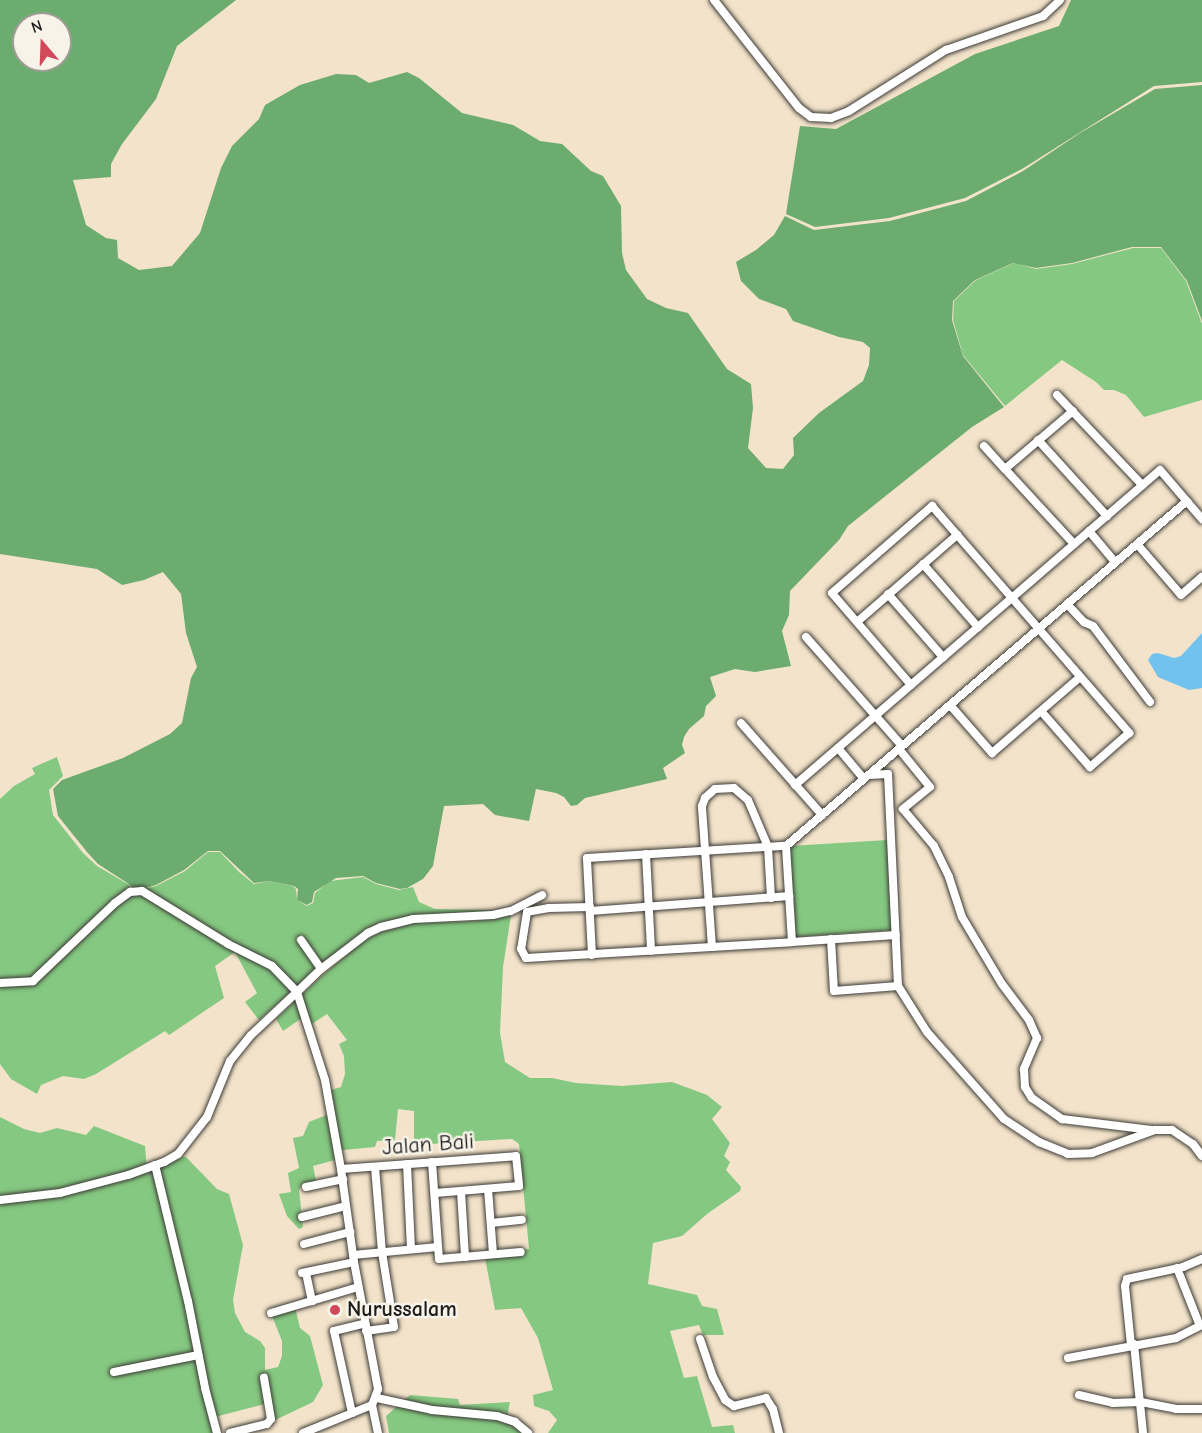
<!DOCTYPE html>
<style>
body{margin:0}
#map{position:relative;width:1202px;height:1433px;overflow:hidden;background:#f3e3ca;font-family:"Comic Neue",sans-serif}
div>[style]{position:absolute}
[style*='--x']{left:calc(var(--x)*1px);top:calc(var(--y)*1px);width:calc(var(--w)*1px);rotate:calc(var(--a)*1deg)}
.green>*{inset:0;background:#85c881}
.forest>*{inset:0;background:#6cac6f}
.water>*{inset:0;background:#71c2ec}
.roads{filter:drop-shadow(0 0 2px #3c3a36) drop-shadow(0 0 2px #3c3a36)}
.minor>*{height:8px;margin:-4px;padding:0 4px;transform-origin:4px;border-radius:4px;background:#fff}
.dots>*{width:16px;height:16px;translate:-50% -50%;box-sizing:border-box;border:3px solid #f7f3e8;border-radius:50%}
span{translate:-50% -50%;white-space:nowrap;text-align:center;line-height:1.15;-webkit-text-stroke:5px #f7f3e8;paint-order:stroke}
.street-label{font-size:22px;color:#1c1c1c}
.poi-label{font-size:22px;color:#1c1c1c;font-weight:700}
.left{translate:0 -50%;text-align:left}
.north{position:absolute;left:12px;top:12px;width:60px;height:60px;box-sizing:border-box;background:#f7f3e8;border:2px solid #9f9d96;border-radius:50%;rotate:341deg;font-size:16px;font-weight:700;line-height:24px;text-align:center;color:#1c1c1c}
.north::after{content:'';display:block;margin:auto;width:21px;height:27px;background:#d1495b;clip-path:polygon(50% 0,100% 100%,50% 72%,0 100%)}
</style>
<div id="map">
<div class="green">
<div style="clip-path:polygon(1133px 248px,1161px 248px,1186px 281px,1202px 324px,1202px 400px,1144px 417px,1126px 395px,1114px 390px,1104px 390px,1096px 382px,1062px 360px,1005px 406px,963px 355px,953px 320px,954px 301px,976px 280px,1014px 263px,1036px 269px,1072px 264px)"></div>
<div style="clip-path:polygon(57px 757px,63px 776px,49px 790px,53px 815px,83px 853px,97px 866px,138px 890px,156px 886px,185px 871px,208px 852px,220px 852px,239px 872px,254px 884px,269px 881px,293px 886px,296px 889px,297px 900px,307px 906px,313px 903px,315px 893px,330px 881px,363px 877px,376px 884px,399px 890px,413px 887px,419px 902px,435px 909px,492px 910px,492px 913px,412px 915px,378px 924px,323px 963px,259px 1020px,245px 1002px,257px 993px,235px 952px,215px 966px,224px 998px,169px 1035px,165px 1031px,96px 1074px,84px 1079px,63px 1076px,41px 1085px,37px 1094px,11px 1079px,0 1064px,0 799px,14px 786px,35px 774px,32px 768px)"></div>
<div style="clip-path:polygon(887px 840px,892px 930px,796px 937px,790px 846px)"></div>
<div style="clip-path:polygon(511px 915px,503px 967px,500px 1033px,505px 1062px,530px 1078px,552px 1078px,576px 1083px,622px 1086px,672px 1082px,707px 1095px,722px 1107px,712px 1119px,730px 1143px,724px 1156px,730px 1162px,726px 1170px,741px 1187px,740px 1191px,707px 1214px,682px 1236px,653px 1243px,648px 1284px,697px 1295px,702px 1306px,717px 1309px,724px 1335px,703px 1335px,699px 1325px,670px 1331px,684px 1378px,697px 1376px,712px 1427px,733px 1425px,735px 1433px,548px 1433px,557px 1420px,549px 1411px,534px 1406px,533px 1395px,553px 1390px,538px 1338px,521px 1308px,495px 1310px,484px 1253px,529px 1249px,519px 1144px,512px 1139px,414px 1145px,414px 1111px,398px 1109px,395px 1140px,377px 1141px,375px 1147px,333px 1151px,335px 1160px,313px 1166px,316px 1181px,302px 1184px,299px 1190px,303px 1227px,299px 1229px,287px 1216px,279px 1194px,291px 1192px,288px 1173px,299px 1168px,293px 1138px,303px 1136px,309px 1122px,329px 1114px,325px 1092px,341px 1087px,345px 1074px,344px 1056px,339px 1044px,347px 1040px,327px 1014px,312px 1024px,302px 1018px,283px 1031px,276px 1019px,323px 975px,367px 938px,381px 932px,412px 923px,475px 921px)"></div>
<div style="clip-path:polygon(0 1117px,24px 1129px,40px 1133px,57px 1128px,86px 1135px,94px 1126px,145px 1146px,147px 1170px,180px 1156px,186px 1157px,217px 1189px,229px 1194px,243px 1245px,233px 1300px,235px 1313px,245px 1332px,260px 1341px,265px 1348px,265px 1370px,278px 1367px,282px 1356px,282px 1341px,272px 1316px,295px 1307px,300px 1328px,310px 1336px,323px 1385px,313px 1402px,271px 1422px,265px 1404px,211px 1418px,216px 1433px,0 1433px)"></div>
<div style="clip-path:polygon(410px 1395px,458px 1399px,460px 1405px,510px 1402px,506px 1422px,523px 1433px,389px 1433px,386px 1416px)"></div>
</div>
<div class="forest">
<div style="clip-path:polygon(evenodd,0 0,236px 0,177px 46px,156px 99px,122px 144px,111px 164px,111px 177px,73px 180px,86px 225px,106px 238px,117px 240px,118px 258px,139px 270px,172px 266px,200px 233px,221px 168px,232px 146px,259px 119px,265px 105px,300px 85px,336px 74px,356px 75px,369px 83px,407px 72px,419px 78px,462px 113px,513px 125px,540px 141px,562px 144px,591px 171px,603px 176px,621px 206px,622px 253px,626px 270px,647px 299px,666px 308px,688px 313px,727px 369px,751px 384px,753px 408px,748px 448px,766px 468px,783px 469px,794px 455px,793px 438px,819px 413px,863px 381px,869px 365px,870px 348px,863px 342px,839px 337px,793px 321px,786px 309px,759px 299px,741px 281px,736px 262px,756px 250px,774px 235px,785px 216px,814px 230px,890px 221px,966px 201px,1023px 171px,1080px 133px,1155px 89px,1202px 85px,1202px 321px,1187px 281px,1161px 247px,1132px 247px,1072px 263px,1036px 268px,1013px 263px,975px 280px,953px 301px,952px 320px,963px 356px,1004px 407px,972px 427px,848px 526px,839px 540px,790px 591px,789px 615px,782px 631px,791px 666px,755px 672px,735px 669px,710px 677px,716px 696px,706px 706px,704px 716px,689px 729px,684px 737px,682px 745px,685px 753px,663px 768px,667px 779px,585px 798px,577px 805px,571px 806px,564px 797px,556px 793px,536px 789px,529px 821px,495px 815px,483px 804px,444px 806px,433px 866px,423px 879px,407px 888px,400px 889px,376px 883px,363px 876px,336px 878px,314px 892px,312px 902px,307px 905px,297px 900px,298px 889px,294px 886px,269px 881px,254px 883px,220px 851px,208px 851px,184px 870px,156px 885px,138px 890px,98px 864px,87px 852px,58px 816px,53px 789px,62px 780px,123px 758px,170px 734px,182px 723px,191px 678px,197px 667px,186px 633px,181px 594px,163px 572px,144px 580px,122px 585px,97px 569px,0 554px,0 0,24px 24px,60px 24px,60px 60px,24px 60px,24px 24px)"></div>
<div style="clip-path:polygon(1071px 0,1202px 0,1202px 82px,1154px 86px,1022px 169px,965px 198px,889px 218px,815px 227px,786px 214px,800px 126px,836px 129px,975px 54px,1059px 26px)"></div>
</div>
<div class="water">
<div style="clip-path:polygon(1202px 633px,1202px 688px,1189px 690px,1158px 677px,1148px 660px,1152px 654px,1158px 653px,1174px 658px,1181px 656px)"></div>
</div>
<div class="roads">
<div class="minor">
<div style="--x:714;--y:0;--w:137;--a:51.8"></div>
<div style="--x:799;--y:108;--w:15;--a:37"></div>
<div style="--x:811;--y:117;--w:20;--a:3"></div>
<div style="--x:831;--y:118;--w:19;--a:-21"></div>
<div style="--x:849;--y:111;--w:115;--a:-32.2"></div>
<div style="--x:946;--y:50;--w:103;--a:-19.3"></div>
<div style="--x:1043;--y:16;--w:23;--a:-43"></div>
<div style="--x:1057;--y:395;--w:124;--a:46.6"></div>
<div style="--x:1073;--y:411;--w:89;--a:139.5"></div>
<div style="--x:1005;--y:469;--w:102;--a:47.4"></div>
<div style="--x:1038;--y:440;--w:103;--a:47.8"></div>
<div style="--x:984;--y:446;--w:31;--a:48"></div>
<div style="--x:1089;--y:531;--w:40;--a:50"></div>
<div style="--x:1137;--y:544;--w:67;--a:49.2"></div>
<div style="--x:1181;--y:595;--w:28;--a:-41"></div>
<div style="--x:923;--y:564;--w:84;--a:48.9"></div>
<div style="--x:888;--y:594;--w:84;--a:48.9"></div>
<div style="--x:1067;--y:604;--w:25;--a:47"></div>
<div style="--x:1084;--y:622;--w:10;--a:24"></div>
<div style="--x:1093;--y:626;--w:95;--a:53.1"></div>
<div style="--x:857;--y:622;--w:133;--a:-41"></div>
<div style="--x:806;--y:637;--w:145;--a:48.6"></div>
<div style="--x:911;--y:685;--w:121;--a:-130.7"></div>
<div style="--x:832;--y:593;--w:133;--a:-41"></div>
<div style="--x:932;--y:506;--w:301;--a:49"></div>
<div style="--x:1129;--y:733;--w:52;--a:138.9"></div>
<div style="--x:1090;--y:767;--w:74;--a:-131.2"></div>
<div style="--x:950;--y:705;--w:64;--a:48.8"></div>
<div style="--x:992;--y:753;--w:116;--a:-40.8"></div>
<div style="--x:741;--y:723;--w:123;--a:48.6"></div>
<div style="--x:838;--y:748;--w:40;--a:50"></div>
<div style="--x:899;--y:749;--w:49;--a:50.8"></div>
<div style="--x:930;--y:787;--w:35;--a:141"></div>
<div style="--x:903;--y:809;--w:48;--a:50"></div>
<div style="--x:934;--y:846;--w:34;--a:64"></div>
<div style="--x:949;--y:877;--w:42;--a:72"></div>
<div style="--x:962;--y:917;--w:78;--a:59.2"></div>
<div style="--x:1002;--y:984;--w:45;--a:53.1"></div>
<div style="--x:1029;--y:1020;--w:20;--a:66"></div>
<div style="--x:1037;--y:1038;--w:34;--a:113"></div>
<div style="--x:1024;--y:1069;--w:18;--a:87"></div>
<div style="--x:1025;--y:1087;--w:13;--a:58"></div>
<div style="--x:1032;--y:1098;--w:37;--a:35"></div>
<div style="--x:1062;--y:1119;--w:90;--a:7"></div>
<div style="--x:869;--y:775;--w:19;--a:-3"></div>
<div style="--x:888;--y:774;--w:212;--a:87.3"></div>
<div style="--x:898;--y:986;--w:54;--a:57.8"></div>
<div style="--x:927;--y:1032;--w:116;--a:48.5"></div>
<div style="--x:1004;--y:1119;--w:42;--a:33.3"></div>
<div style="--x:1039;--y:1142;--w:31;--a:22"></div>
<div style="--x:1068;--y:1154;--w:24;--a:-2"></div>
<div style="--x:1092;--y:1153;--w:67;--a:-20.1"></div>
<div style="--x:1155;--y:1130;--w:17;--a:0"></div>
<div style="--x:1172;--y:1130;--w:25;--a:34"></div>
<div style="--x:1193;--y:1144;--w:15;--a:53"></div>
<div style="--x:795;--y:785;--w:482;--a:-40.8"></div>
<div style="--x:1160;--y:470;--w:65;--a:49.4"></div>
<div style="--x:646;--y:854;--w:97;--a:87"></div>
<div style="--x:590;--y:907;--w:41;--a:178.6"></div>
<div style="--x:549;--y:908;--w:22;--a:170"></div>
<div style="--x:527;--y:912;--w:37;--a:99"></div>
<div style="--x:521;--y:949;--w:10;--a:61"></div>
<div style="--x:526;--y:958;--w:266;--a:-3.4"></div>
<div style="--x:792;--y:942;--w:96;--a:-93.6"></div>
<div style="--x:590;--y:911;--w:200;--a:-4.3"></div>
<div style="--x:831;--y:939;--w:52;--a:86.7"></div>
<div style="--x:834;--y:991;--w:64;--a:-4.5"></div>
<div style="--x:301;--y:940;--w:35;--a:55"></div>
<div style="--x:792;--y:942;--w:104;--a:-3.9"></div>
<div style="--x:712;--y:947;--w:141;--a:-94.1"></div>
<div style="--x:702;--y:806;--w:9;--a:-69"></div>
<div style="--x:705;--y:798;--w:13;--a:-42"></div>
<div style="--x:715;--y:789;--w:19;--a:-3"></div>
<div style="--x:734;--y:788;--w:18;--a:41"></div>
<div style="--x:748;--y:800;--w:51;--a:66.9"></div>
<div style="--x:768;--y:847;--w:51;--a:86.6"></div>
<div style="--x:592;--y:955;--w:97;--a:-93"></div>
<div style="--x:587;--y:858;--w:199;--a:-3.5"></div>
<div style="--x:786;--y:846;--w:529;--a:-40.71"></div>
<div style="--x:0;--y:983;--w:33;--a:-3"></div>
<div style="--x:33;--y:981;--w:113;--a:-43.6"></div>
<div style="--x:115;--y:903;--w:19;--a:-36"></div>
<div style="--x:130;--y:892;--w:12;--a:-5"></div>
<div style="--x:142;--y:891;--w:101;--a:31.6"></div>
<div style="--x:228;--y:944;--w:49;--a:26.6"></div>
<div style="--x:272;--y:966;--w:36;--a:46"></div>
<div style="--x:297;--y:992;--w:63;--a:136.9"></div>
<div style="--x:251;--y:1035;--w:33;--a:129"></div>
<div style="--x:230;--y:1061;--w:61;--a:112.3"></div>
<div style="--x:207;--y:1117;--w:47;--a:128.1"></div>
<div style="--x:178;--y:1154;--w:16;--a:150"></div>
<div style="--x:164;--y:1162;--w:38;--a:160"></div>
<div style="--x:128;--y:1175;--w:70;--a:165.2"></div>
<div style="--x:60;--y:1193;--w:60;--a:173.3"></div>
<div style="--x:432;--y:1162;--w:97;--a:85.9"></div>
<div style="--x:439;--y:1259;--w:82;--a:-4.9"></div>
<div style="--x:407;--y:1164;--w:85;--a:87.3"></div>
<div style="--x:155;--y:1165;--w:140;--a:76.4"></div>
<div style="--x:188;--y:1301;--w:89;--a:78.9"></div>
<div style="--x:205;--y:1388;--w:47;--a:75.1"></div>
<div style="--x:341;--y:1169;--w:175;--a:-4.2"></div>
<div style="--x:516;--y:1156;--w:30;--a:84"></div>
<div style="--x:519;--y:1186;--w:84;--a:175.2"></div>
<div style="--x:306;--y:1187;--w:38;--a:-12"></div>
<div style="--x:488;--y:1189;--w:65;--a:85.6"></div>
<div style="--x:461;--y:1191;--w:66;--a:86.5"></div>
<div style="--x:302;--y:1217;--w:45;--a:-14"></div>
<div style="--x:491;--y:1223;--w:31;--a:-6"></div>
<div style="--x:304;--y:1244;--w:48;--a:-14.6"></div>
<div style="--x:353;--y:1255;--w:85;--a:-5.4"></div>
<div style="--x:1177;--y:1268;--w:62;--a:68.4"></div>
<div style="--x:302;--y:1273;--w:53;--a:-11.9"></div>
<div style="--x:306;--y:1273;--w:29;--a:78"></div>
<div style="--x:271;--y:1313;--w:91;--a:-16.6"></div>
<div style="--x:366;--y:1331;--w:28;--a:-8"></div>
<div style="--x:394;--y:1327;--w:76;--a:-99.1"></div>
<div style="--x:382;--y:1252;--w:85;--a:-94.7"></div>
<div style="--x:700;--y:1339;--w:40;--a:71.1"></div>
<div style="--x:713;--y:1377;--w:26;--a:62"></div>
<div style="--x:725;--y:1400;--w:11;--a:34"></div>
<div style="--x:734;--y:1406;--w:33;--a:-14"></div>
<div style="--x:766;--y:1398;--w:13;--a:58"></div>
<div style="--x:773;--y:1409;--w:25;--a:76"></div>
<div style="--x:1134;--y:1344;--w:89;--a:84.2"></div>
<div style="--x:1131;--y:1345;--w:59;--a:-95.8"></div>
<div style="--x:1125;--y:1286;--w:7;--a:-74"></div>
<div style="--x:1127;--y:1279;--w:57;--a:-12.1"></div>
<div style="--x:1183;--y:1267;--w:21;--a:-23"></div>
<div style="--x:1068;--y:1358;--w:110;--a:-10.5"></div>
<div style="--x:1176;--y:1338;--w:29;--a:-27"></div>
<div style="--x:114;--y:1372;--w:86;--a:-11.4"></div>
<div style="--x:1079;--y:1395;--w:35;--a:13"></div>
<div style="--x:1113;--y:1403;--w:28;--a:-2"></div>
<div style="--x:1141;--y:1402;--w:36;--a:11"></div>
<div style="--x:1176;--y:1409;--w:26;--a:0"></div>
<div style="--x:377;--y:1398;--w:56;--a:12.3"></div>
<div style="--x:432;--y:1410;--w:65;--a:5.3"></div>
<div style="--x:497;--y:1416;--w:19;--a:18"></div>
<div style="--x:515;--y:1422;--w:17;--a:40"></div>
<div style="--x:372;--y:1405;--w:29;--a:78"></div>
<div style="--x:352;--y:1413;--w:84;--a:-102.4"></div>
<div style="--x:334;--y:1331;--w:32;--a:-14"></div>
<div style="--x:230;--y:1433;--w:38;--a:-14"></div>
<div style="--x:267;--y:1424;--w:6;--a:-51"></div>
<div style="--x:271;--y:1419;--w:42;--a:-99.7"></div>
<div style="--x:303;--y:1433;--w:74;--a:-22.1"></div>
<div style="--x:372;--y:1405;--w:17;--a:-69"></div>
<div style="--x:378;--y:1389;--w:129;--a:-100.7"></div>
<div style="--x:354;--y:1262;--w:94;--a:-98"></div>
<div style="--x:341;--y:1169;--w:90;--a:-100.2"></div>
<div style="--x:325;--y:1080;--w:92;--a:-107.7"></div>
<div style="--x:297;--y:992;--w:33;--a:-44"></div>
<div style="--x:321;--y:969;--w:59;--a:-37.5"></div>
<div style="--x:368;--y:933;--w:14;--a:-25"></div>
<div style="--x:381;--y:927;--w:33;--a:-14"></div>
<div style="--x:413;--y:919;--w:80;--a:-2.9"></div>
<div style="--x:493;--y:915;--w:18;--a:-13"></div>
<div style="--x:511;--y:911;--w:35;--a:-27"></div>
</div>
</div>
<div class="dots">
<div style="left:335px;top:1310px;background:#d1495b"></div>
</div>
<div class="street-label">
<span style="left:428px;top:1145px;rotate:-4deg">Jalan Bali</span>
</div>
<div class="poi-label">
<span class="left" style="left:347px;top:1310px">Nurussalam</span>
</div>
<div class="north">N</div>
</div>
